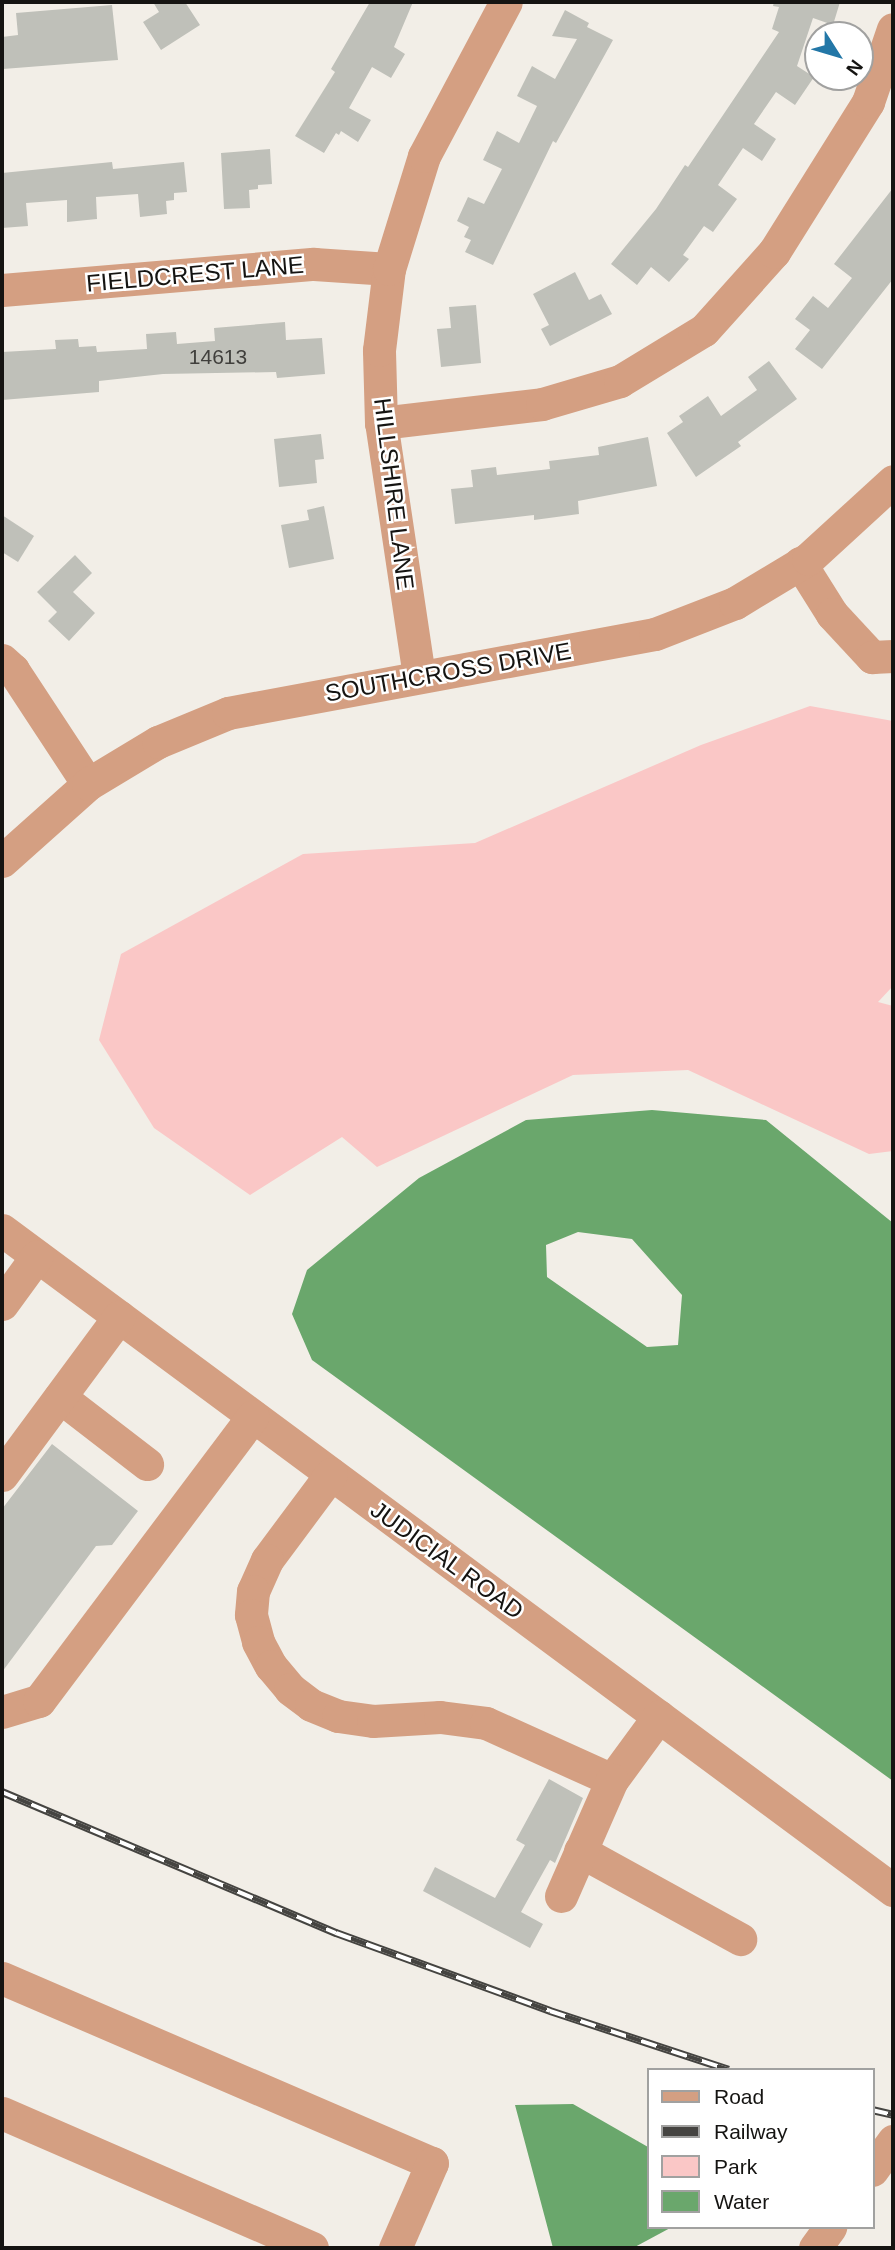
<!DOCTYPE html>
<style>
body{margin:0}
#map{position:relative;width:895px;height:2250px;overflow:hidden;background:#f2eee7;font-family:Helvetica,sans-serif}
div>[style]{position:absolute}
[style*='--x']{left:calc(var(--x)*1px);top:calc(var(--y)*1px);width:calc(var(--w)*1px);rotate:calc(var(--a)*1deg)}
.green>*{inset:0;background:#fac7c6}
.water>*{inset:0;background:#6aa76c}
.building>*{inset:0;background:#bfc0b9}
.minor>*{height:33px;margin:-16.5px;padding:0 16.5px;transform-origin:16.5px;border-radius:16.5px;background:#d49f82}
.rail>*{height:8px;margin-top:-4px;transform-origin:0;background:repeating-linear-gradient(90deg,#fff 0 16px,#454441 0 32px);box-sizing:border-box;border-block:2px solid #454441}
span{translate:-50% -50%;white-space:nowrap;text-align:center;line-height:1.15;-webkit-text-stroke:5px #fff;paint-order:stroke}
.number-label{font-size:21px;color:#403f3c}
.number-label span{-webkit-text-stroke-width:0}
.street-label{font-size:24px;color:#151412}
.frame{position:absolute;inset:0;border:4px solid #151412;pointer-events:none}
.legend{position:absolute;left:647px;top:2068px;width:228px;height:161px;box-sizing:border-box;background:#fff;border:2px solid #a1a1a0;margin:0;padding:9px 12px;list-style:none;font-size:21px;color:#151412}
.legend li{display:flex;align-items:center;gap:14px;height:35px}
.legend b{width:35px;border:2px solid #a1a1a0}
.north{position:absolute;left:804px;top:21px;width:70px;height:70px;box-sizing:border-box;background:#fff;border:2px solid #a1a1a0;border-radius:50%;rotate:127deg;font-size:19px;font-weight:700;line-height:28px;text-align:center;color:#151412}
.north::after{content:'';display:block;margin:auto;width:24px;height:32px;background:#2377a7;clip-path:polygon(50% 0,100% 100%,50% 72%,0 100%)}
</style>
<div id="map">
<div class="green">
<div style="clip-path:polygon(810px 706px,893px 721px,893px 986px,878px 1002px,893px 1006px,893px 1151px,869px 1154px,688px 1070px,573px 1075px,377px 1167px,342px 1137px,250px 1195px,154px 1128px,99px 1040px,121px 954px,303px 854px,475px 843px,701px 745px)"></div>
</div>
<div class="water">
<div style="clip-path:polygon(evenodd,652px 1110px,766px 1120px,893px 1223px,893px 1781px,312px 1360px,292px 1314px,307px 1270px,419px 1178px,526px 1120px,652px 1110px,578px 1232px,632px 1239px,682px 1295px,678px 1345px,647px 1347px,547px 1277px,546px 1245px,578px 1232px)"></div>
<div style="clip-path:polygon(573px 2104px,648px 2147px,648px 2227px,672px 2227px,633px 2248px,553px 2248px,515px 2105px)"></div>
</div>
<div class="building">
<div style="clip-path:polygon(153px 2px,185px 2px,200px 25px,161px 50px,143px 22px,159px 12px)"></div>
<div style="clip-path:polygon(370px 2px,413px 2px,394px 47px,405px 54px,391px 78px,372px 67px,349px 108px,371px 120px,358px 142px,341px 131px,339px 135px,336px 133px,324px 153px,295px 136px,335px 72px,331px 69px)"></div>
<div style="clip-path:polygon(774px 2px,840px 2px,833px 25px,813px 18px,797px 66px,814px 77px,795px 105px,776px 92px,754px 124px,776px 139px,762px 161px,743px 148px,718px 185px,737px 199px,713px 232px,704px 226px,683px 255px,689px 259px,669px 282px,651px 267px,637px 285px,611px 264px,656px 209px,685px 165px,688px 167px,779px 32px,772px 29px,779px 7px,773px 6px)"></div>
<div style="clip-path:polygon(112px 5px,118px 60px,3px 69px,2px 37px,18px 35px,16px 13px)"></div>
<div style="clip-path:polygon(565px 10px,589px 23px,587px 27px,613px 40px,556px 143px,553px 141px,493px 265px,465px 252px,471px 240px,464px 237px,469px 227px,457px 221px,468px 197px,484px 204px,502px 169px,483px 160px,497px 131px,519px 143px,537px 106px,517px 96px,532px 66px,555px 79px,577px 39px,552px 36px)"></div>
<div style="clip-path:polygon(270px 149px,272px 184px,258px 185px,258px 189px,249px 190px,250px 208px,224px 209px,221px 153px)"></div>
<div style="clip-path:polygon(112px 162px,113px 169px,184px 162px,187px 192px,174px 193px,174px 200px,166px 201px,167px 214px,140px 217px,138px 194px,96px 197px,97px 219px,67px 222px,67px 200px,26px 203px,28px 226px,2px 228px,2px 173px)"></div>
<div style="clip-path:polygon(893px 188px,893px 279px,822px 369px,795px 349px,810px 330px,795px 319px,813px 296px,828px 308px,852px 278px,834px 264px)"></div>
<div style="clip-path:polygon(575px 272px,589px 300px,601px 294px,612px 314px,550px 346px,541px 329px,549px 325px,533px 294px)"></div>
<div style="clip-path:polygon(476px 305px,481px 363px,441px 367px,437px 329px,451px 328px,449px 307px)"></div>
<div style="clip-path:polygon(285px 322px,286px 340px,322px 338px,325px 374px,277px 378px,276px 372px,163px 374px,99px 381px,99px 392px,2px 400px,2px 352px,56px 349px,55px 340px,78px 339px,79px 347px,96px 346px,97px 352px,147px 349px,146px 334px,176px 332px,177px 344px,215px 341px,214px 328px)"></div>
<div style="clip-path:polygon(769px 361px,797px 399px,738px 442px,741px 446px,696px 477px,667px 433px,683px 422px,679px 416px,708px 396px,721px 416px,757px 390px,748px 377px)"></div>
<div style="clip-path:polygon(321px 434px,324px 459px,315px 460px,317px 483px,279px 487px,274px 439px)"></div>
<div style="clip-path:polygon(648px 437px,657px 486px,578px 501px,579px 514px,534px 520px,534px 515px,455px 524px,451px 489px,473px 487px,471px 470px,496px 467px,497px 475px,550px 469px,549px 461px,599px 455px,598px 447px)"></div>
<div style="clip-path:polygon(324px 506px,334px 559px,289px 568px,281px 525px,309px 520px,307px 510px)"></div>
<div style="clip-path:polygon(2px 515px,34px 536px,18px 562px,2px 552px)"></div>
<div style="clip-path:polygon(75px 555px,92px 573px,73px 592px,95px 613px,69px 641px,48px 621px,57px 612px,37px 592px)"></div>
<div style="clip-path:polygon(52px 1444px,138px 1511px,112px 1545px,96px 1546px,2px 1672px,2px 1509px)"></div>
<div style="clip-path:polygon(549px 1779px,583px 1798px,555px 1863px,550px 1860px,521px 1912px,543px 1924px,530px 1948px,423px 1891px,435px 1867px,495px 1898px,525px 1845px,516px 1840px)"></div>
</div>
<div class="minor">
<div style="--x:2;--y:290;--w:313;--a:-4.8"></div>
<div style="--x:314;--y:264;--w:75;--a:3.8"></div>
<div style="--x:381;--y:423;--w:162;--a:-6.7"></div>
<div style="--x:542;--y:404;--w:81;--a:-16.4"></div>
<div style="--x:620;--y:381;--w:98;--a:-31.3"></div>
<div style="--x:704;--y:330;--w:105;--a:-48.1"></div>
<div style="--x:774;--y:252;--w:177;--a:-57.9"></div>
<div style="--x:868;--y:102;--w:77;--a:-71.1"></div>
<div style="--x:800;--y:563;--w:60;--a:57.9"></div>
<div style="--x:832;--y:614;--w:59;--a:47.1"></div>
<div style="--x:872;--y:657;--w:21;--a:-3"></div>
<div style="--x:2;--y:660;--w:15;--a:42"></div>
<div style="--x:13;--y:670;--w:136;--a:56.7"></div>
<div style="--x:419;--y:676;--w:256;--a:-98.5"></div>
<div style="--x:381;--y:423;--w:73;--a:-91.6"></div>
<div style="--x:379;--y:350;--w:82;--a:-83"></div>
<div style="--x:389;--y:269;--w:118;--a:-72.8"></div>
<div style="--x:424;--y:156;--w:174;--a:-62"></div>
<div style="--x:2;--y:861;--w:115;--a:-41.8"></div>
<div style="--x:88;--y:784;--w:82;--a:-31"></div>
<div style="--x:158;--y:742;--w:76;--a:-22.5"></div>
<div style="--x:228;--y:713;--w:434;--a:-10.5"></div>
<div style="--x:655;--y:634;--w:86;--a:-21.2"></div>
<div style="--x:735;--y:603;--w:85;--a:-31.1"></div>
<div style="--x:808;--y:559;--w:115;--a:-42.5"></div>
<div style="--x:2;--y:1230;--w:1109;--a:36.53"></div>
<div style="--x:2;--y:1304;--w:59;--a:-53.9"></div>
<div style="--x:60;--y:1397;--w:110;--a:37.6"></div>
<div style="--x:331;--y:1474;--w:107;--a:126.7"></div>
<div style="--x:267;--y:1560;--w:34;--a:114"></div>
<div style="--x:253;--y:1591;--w:24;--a:95"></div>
<div style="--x:251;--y:1615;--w:28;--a:75"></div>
<div style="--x:258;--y:1642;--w:27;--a:62"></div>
<div style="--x:271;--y:1666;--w:30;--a:50"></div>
<div style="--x:290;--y:1689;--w:26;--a:37"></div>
<div style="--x:311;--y:1705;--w:29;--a:22"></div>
<div style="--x:338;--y:1716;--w:35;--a:8"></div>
<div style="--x:373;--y:1721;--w:67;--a:-3.4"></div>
<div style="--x:440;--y:1717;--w:46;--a:7.4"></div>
<div style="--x:486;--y:1723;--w:138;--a:24.3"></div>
<div style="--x:612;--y:1780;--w:79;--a:-53.7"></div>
<div style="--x:2;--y:1475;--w:197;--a:-53.5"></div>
<div style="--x:2;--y:1712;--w:39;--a:-17"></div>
<div style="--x:39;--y:1701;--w:356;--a:-53.1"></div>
<div style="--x:580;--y:1851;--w:183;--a:28.8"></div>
<div style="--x:561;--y:1896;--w:127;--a:-66.3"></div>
<div style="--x:2;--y:1978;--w:468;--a:23.3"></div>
<div style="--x:432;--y:2163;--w:93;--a:113.5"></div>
<div style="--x:2;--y:2113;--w:338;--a:23.5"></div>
<div style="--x:872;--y:2170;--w:36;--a:-54"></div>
<div style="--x:815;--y:2248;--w:26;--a:-54"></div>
</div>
<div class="rail">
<div style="--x:2;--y:1792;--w:363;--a:22.9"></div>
<div style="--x:336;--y:1933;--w:228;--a:20"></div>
<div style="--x:550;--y:2011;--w:188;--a:18.2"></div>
<div style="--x:872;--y:2110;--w:22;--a:13"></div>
</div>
<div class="number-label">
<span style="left:218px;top:357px">14613</span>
</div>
<div class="street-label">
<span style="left:195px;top:274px;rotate:-5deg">FIELDCREST LANE</span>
<span style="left:394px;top:494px;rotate:83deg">HILLSHIRE LANE</span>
<span style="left:448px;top:672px;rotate:-10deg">SOUTHCROSS DRIVE</span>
<span style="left:447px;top:1560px;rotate:36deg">JUDICIAL ROAD</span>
</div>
<div class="frame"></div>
<ul class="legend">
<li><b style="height:9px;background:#d49f82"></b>Road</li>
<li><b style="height:9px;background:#454441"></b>Railway</li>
<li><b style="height:19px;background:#fac7c6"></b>Park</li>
<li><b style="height:19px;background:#6aa76c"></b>Water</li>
</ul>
<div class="north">N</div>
</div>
